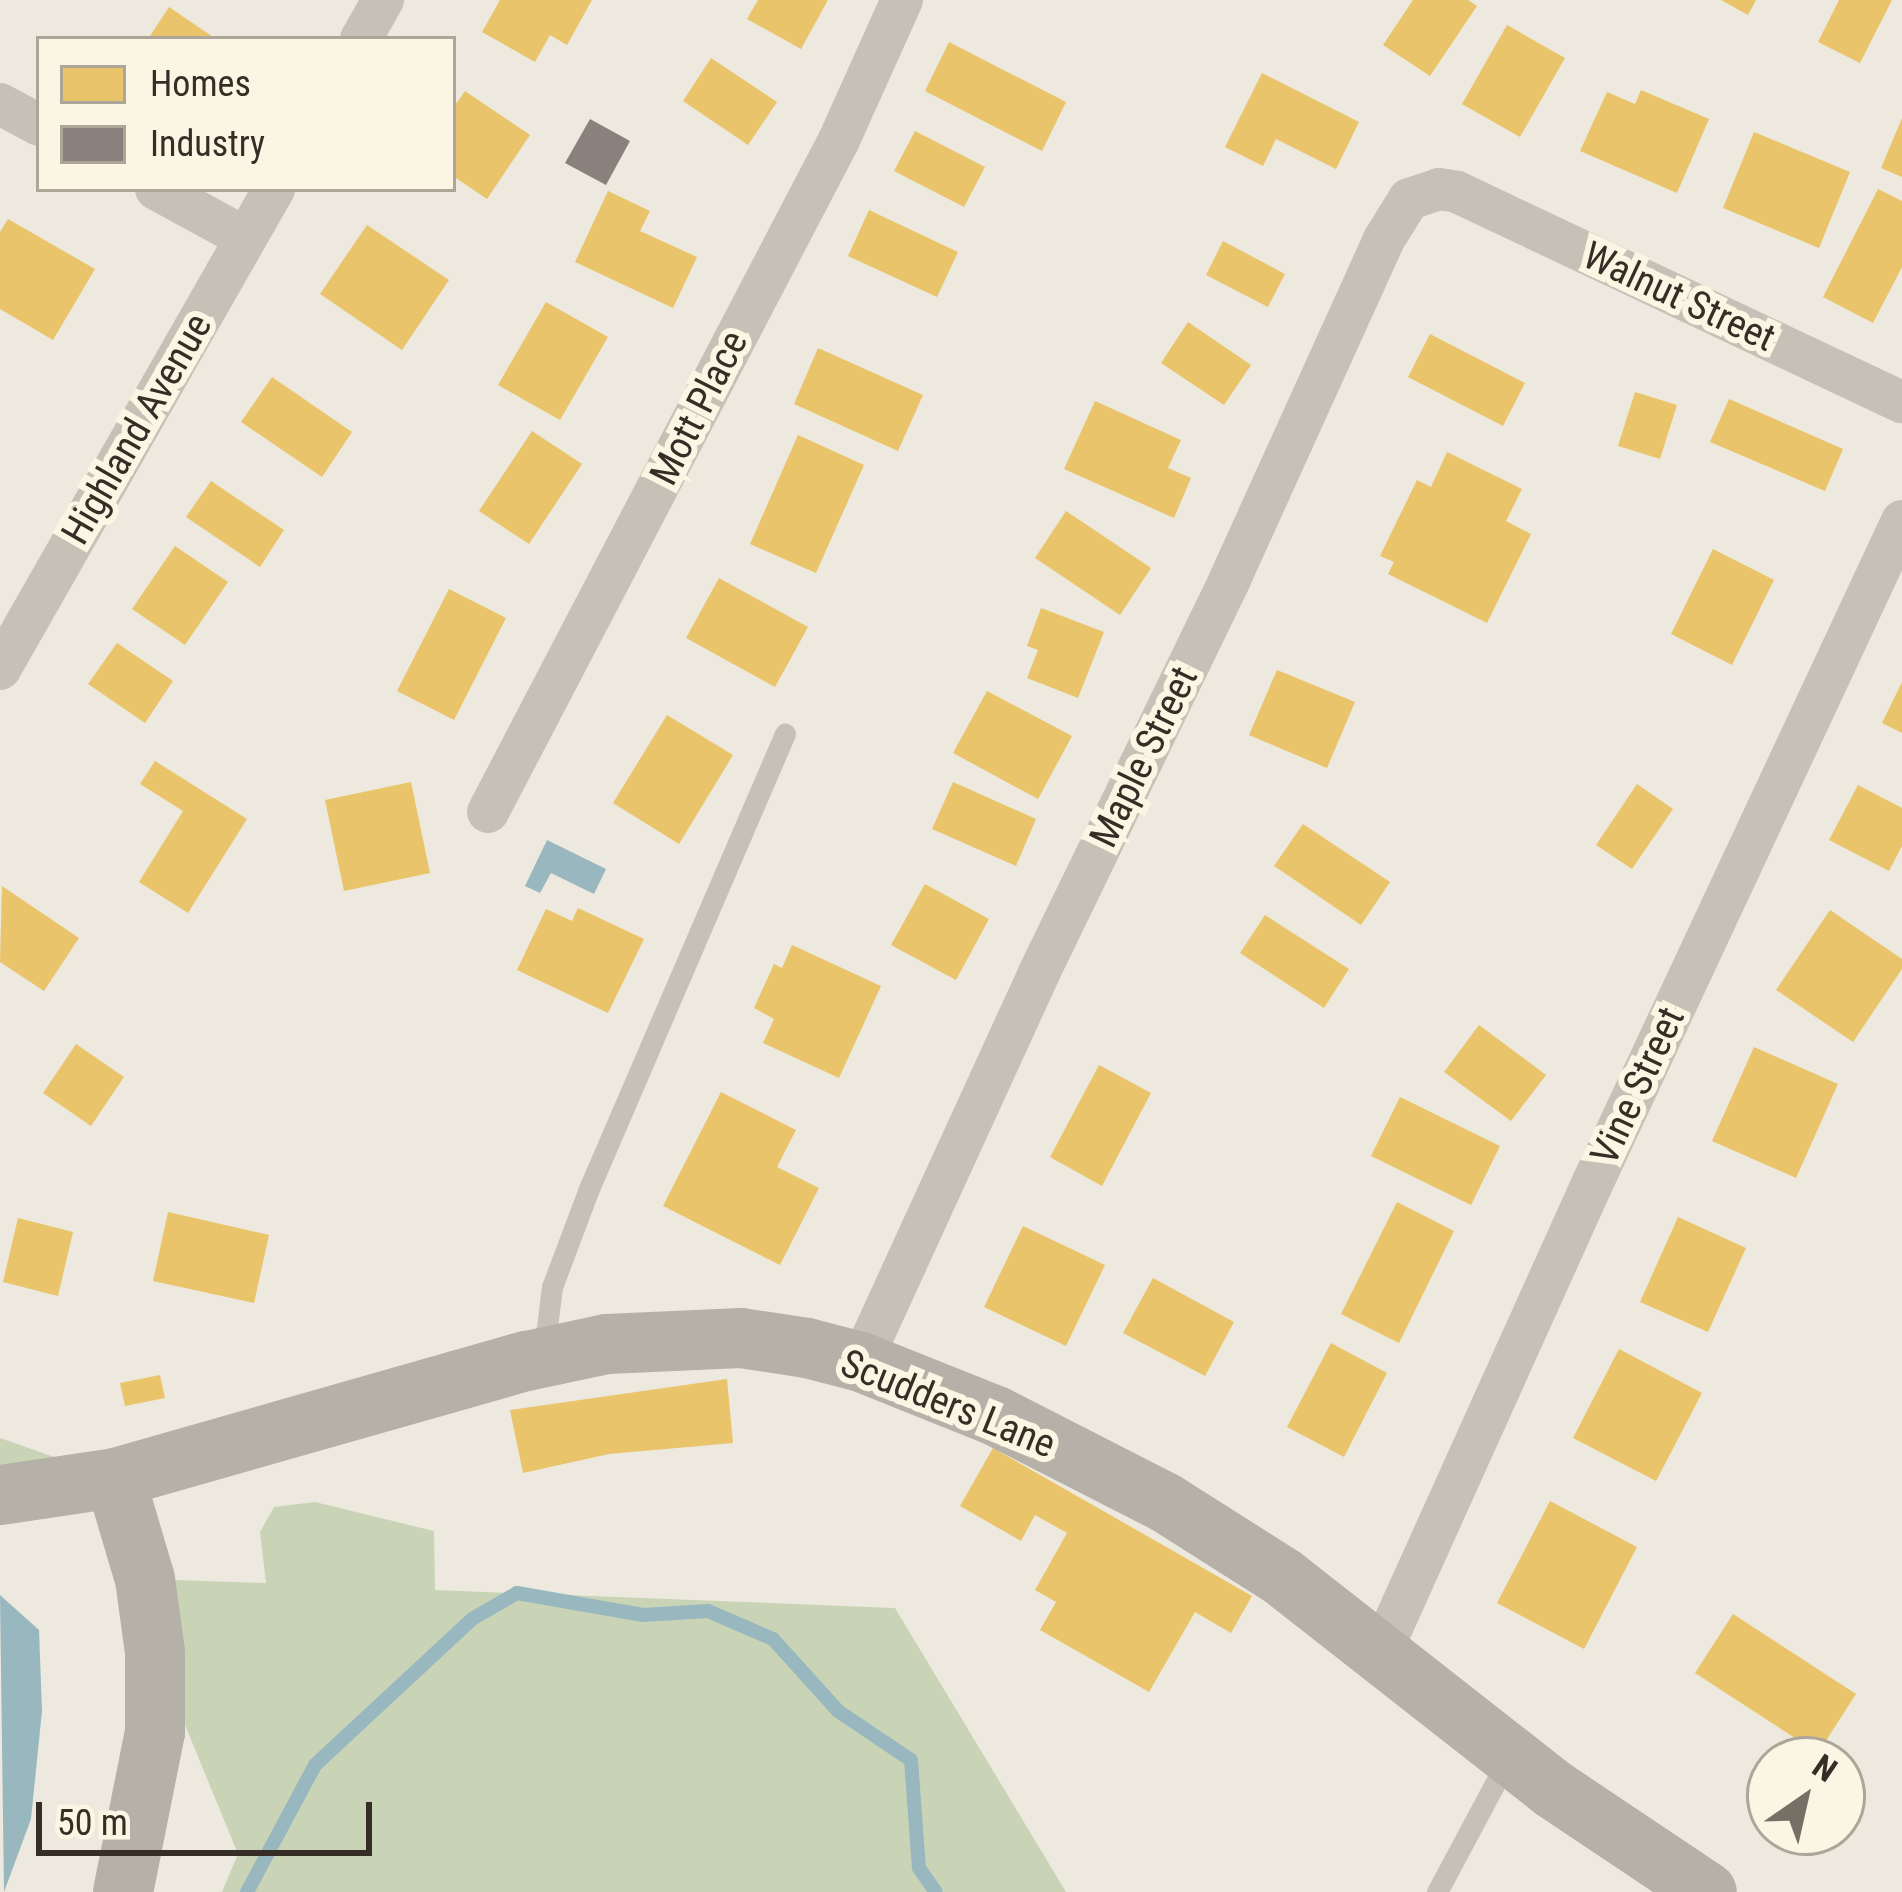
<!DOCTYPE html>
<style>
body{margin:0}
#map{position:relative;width:1902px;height:1892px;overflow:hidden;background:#ede9de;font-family:"Roboto Condensed",sans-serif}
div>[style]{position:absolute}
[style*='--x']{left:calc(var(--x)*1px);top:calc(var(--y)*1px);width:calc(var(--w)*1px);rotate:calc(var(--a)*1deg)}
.green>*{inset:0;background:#c9d4b7}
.water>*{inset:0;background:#99b7bf}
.homes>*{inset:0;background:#e9c46a}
.industry>*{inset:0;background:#8a817c}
.stream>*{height:14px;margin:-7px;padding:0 7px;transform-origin:7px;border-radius:7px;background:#99b7bf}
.lane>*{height:21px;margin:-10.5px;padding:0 10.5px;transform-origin:10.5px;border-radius:10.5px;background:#c6c1b7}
.street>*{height:42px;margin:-21px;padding:0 21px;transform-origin:21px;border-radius:21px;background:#c6c1b7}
.secondary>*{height:60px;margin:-30px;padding:0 30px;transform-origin:30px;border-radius:30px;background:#b6b1a8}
span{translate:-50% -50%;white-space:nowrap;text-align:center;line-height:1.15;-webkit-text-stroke:12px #fbf5e4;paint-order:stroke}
.street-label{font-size:39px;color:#362e26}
.legend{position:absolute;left:36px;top:36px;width:420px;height:156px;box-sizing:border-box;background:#fbf5e4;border:3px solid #aca598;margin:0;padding:15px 21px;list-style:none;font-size:36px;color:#362e26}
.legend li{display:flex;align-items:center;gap:24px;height:60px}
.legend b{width:60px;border:3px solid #aca598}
.north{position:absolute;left:1746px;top:1736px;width:120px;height:120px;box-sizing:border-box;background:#fbf5e4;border:3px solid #aca598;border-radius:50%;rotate:34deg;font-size:33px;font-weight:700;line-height:48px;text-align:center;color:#362e26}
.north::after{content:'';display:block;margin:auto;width:42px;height:54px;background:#766f66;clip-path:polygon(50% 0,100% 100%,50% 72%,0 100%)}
.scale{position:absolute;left:36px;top:1802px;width:336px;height:54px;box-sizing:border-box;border:6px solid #362e26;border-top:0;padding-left:15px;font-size:36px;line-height:42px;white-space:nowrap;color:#362e26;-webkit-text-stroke:9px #fbf5e4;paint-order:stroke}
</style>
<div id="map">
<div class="green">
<div style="clip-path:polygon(0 1438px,68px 1462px,0 1495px)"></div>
<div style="clip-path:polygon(315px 1502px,434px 1531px,435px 1590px,895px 1608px,1066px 1892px,222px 1892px,238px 1854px,155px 1652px,145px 1579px,266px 1583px,260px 1532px,274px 1507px)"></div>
</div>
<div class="water">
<div style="clip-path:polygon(547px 840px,606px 869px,594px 894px,551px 873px,540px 893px,525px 886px)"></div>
<div style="clip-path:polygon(0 1595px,39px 1630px,42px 1711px,31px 1819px,4px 1892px)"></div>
</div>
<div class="homes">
<div style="clip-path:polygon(500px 0,592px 0,567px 45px,550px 35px,535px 62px,482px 32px)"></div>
<div style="clip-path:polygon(758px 0,828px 0,801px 49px,747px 19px)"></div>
<div style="clip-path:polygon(1413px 0,1468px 0,1477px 6px,1430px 76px,1383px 45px)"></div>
<div style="clip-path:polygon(1721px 0,1756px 0,1748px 15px)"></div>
<div style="clip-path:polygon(1839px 0,1892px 0,1860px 63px,1818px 42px)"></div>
<div style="clip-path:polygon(169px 7px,216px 39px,148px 39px)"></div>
<div style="clip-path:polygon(1507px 25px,1565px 58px,1520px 137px,1462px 104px)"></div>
<div style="clip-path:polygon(949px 42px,1066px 102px,1042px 151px,925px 91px)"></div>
<div style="clip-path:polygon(711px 58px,777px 102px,748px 145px,683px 101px)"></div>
<div style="clip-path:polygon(1262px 73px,1359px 122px,1336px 169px,1276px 139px,1263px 166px,1225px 147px)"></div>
<div style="clip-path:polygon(1641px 90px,1709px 119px,1677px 193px,1580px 151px,1607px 92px,1635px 104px)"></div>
<div style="clip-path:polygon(465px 91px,530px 135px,487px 199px,453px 176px,453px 108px)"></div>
<div style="clip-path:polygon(1902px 118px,1902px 177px,1881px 168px)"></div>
<div style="clip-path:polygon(915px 131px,985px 167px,964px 207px,894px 171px)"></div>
<div style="clip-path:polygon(1754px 132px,1850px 172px,1819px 248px,1723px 208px)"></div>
<div style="clip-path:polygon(1878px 189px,1902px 201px,1902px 267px,1873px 323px,1823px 297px)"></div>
<div style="clip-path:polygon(608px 191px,650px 211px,640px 231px,697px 257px,673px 308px,575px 262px)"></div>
<div style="clip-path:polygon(869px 210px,958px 252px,937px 297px,848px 256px)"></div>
<div style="clip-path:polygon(8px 219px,95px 269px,53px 340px,0 309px,0 232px)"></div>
<div style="clip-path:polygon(367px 225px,449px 280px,402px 350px,320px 294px)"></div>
<div style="clip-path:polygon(1223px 241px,1285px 274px,1268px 307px,1206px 275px)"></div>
<div style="clip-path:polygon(546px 302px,608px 337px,560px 420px,498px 385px)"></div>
<div style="clip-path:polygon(1188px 322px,1251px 365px,1224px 405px,1161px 363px)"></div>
<div style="clip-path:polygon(1430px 334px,1525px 383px,1503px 426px,1408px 377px)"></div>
<div style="clip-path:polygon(818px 348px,923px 395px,898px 451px,794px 404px)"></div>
<div style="clip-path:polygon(272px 377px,352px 432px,322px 477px,241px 422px)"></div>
<div style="clip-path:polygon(1635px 392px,1677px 405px,1660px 459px,1618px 446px)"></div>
<div style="clip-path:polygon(1729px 399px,1843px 449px,1825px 491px,1710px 442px)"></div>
<div style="clip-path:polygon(1095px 401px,1181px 440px,1168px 468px,1191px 478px,1174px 518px,1064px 469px)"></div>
<div style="clip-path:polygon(532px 431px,582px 464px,529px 544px,479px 511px)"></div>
<div style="clip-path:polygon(798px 435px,864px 465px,816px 573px,750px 544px)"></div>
<div style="clip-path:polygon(1447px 452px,1522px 489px,1506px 521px,1531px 534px,1487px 623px,1388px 574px,1394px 562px,1380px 556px,1417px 480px,1431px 487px)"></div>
<div style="clip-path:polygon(211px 481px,284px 530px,260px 567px,186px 517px)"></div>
<div style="clip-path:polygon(1066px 511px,1151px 568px,1120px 615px,1035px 558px)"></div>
<div style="clip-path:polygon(175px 546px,228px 582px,185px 645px,132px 609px)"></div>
<div style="clip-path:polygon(1713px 549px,1774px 580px,1732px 665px,1671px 634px)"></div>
<div style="clip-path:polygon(719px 578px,808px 627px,775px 687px,686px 638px)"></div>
<div style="clip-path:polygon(449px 589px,506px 618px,454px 720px,397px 691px)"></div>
<div style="clip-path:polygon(1041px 608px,1104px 632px,1078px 698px,1027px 678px,1038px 650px,1027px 646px)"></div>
<div style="clip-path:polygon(117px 643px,173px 681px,145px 723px,88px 684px)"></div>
<div style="clip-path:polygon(1277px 670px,1355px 702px,1327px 768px,1249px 735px)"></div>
<div style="clip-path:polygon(1902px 682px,1902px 733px,1882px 723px)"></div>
<div style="clip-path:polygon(987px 691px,1072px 736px,1038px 799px,953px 753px)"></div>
<div style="clip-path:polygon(667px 715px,733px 755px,679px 844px,613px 803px)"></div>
<div style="clip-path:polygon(155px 761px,247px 819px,188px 913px,139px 882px,183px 811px,140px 784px)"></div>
<div style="clip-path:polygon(411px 782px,430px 873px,344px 891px,325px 800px)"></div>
<div style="clip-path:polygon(953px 782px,1036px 819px,1016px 866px,932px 829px)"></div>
<div style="clip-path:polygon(1637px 784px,1673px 809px,1632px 869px,1596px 845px)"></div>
<div style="clip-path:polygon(1858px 785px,1902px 808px,1902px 846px,1889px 871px,1829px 840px)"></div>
<div style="clip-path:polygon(1303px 824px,1390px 882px,1361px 925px,1274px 866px)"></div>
<div style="clip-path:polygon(925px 884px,989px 919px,956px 980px,891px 945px)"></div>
<div style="clip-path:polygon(2px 886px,79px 938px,44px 991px,0 962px)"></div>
<div style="clip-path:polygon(578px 908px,644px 939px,608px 1013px,517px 970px,546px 909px,572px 921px)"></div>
<div style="clip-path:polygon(1830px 910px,1902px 959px,1902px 969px,1853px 1042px,1776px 990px)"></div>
<div style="clip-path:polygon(1265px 915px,1349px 969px,1324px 1008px,1240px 953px)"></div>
<div style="clip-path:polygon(792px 945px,881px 986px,839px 1078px,763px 1043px,774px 1019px,754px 1008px,774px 964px,782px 968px)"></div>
<div style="clip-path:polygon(1479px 1025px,1546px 1075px,1511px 1121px,1444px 1072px)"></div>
<div style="clip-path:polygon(76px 1044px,124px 1077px,91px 1126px,43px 1093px)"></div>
<div style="clip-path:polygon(1754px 1047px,1838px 1084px,1796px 1178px,1712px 1141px)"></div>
<div style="clip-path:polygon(1099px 1065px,1151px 1093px,1102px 1186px,1050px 1157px)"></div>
<div style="clip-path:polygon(721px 1092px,796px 1130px,777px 1167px,819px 1188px,780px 1265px,663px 1206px)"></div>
<div style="clip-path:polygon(1400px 1097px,1500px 1146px,1471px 1205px,1371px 1156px)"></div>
<div style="clip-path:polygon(1397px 1202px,1454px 1231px,1399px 1343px,1341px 1314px)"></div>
<div style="clip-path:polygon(168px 1212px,269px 1235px,254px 1303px,153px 1281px)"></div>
<div style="clip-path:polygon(1678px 1217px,1746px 1248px,1708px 1332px,1640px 1302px)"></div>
<div style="clip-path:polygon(18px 1218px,73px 1232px,58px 1296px,3px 1282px)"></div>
<div style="clip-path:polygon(1023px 1226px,1105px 1265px,1066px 1346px,984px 1307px)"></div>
<div style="clip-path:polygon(1153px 1278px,1234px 1322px,1205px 1376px,1123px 1333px)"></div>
<div style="clip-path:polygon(1331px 1343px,1387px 1373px,1344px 1457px,1287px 1427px)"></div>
<div style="clip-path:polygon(1619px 1349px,1702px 1393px,1656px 1481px,1573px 1438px)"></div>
<div style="clip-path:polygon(160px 1375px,165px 1398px,125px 1406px,120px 1383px)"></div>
<div style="clip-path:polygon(727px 1379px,733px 1443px,609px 1454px,523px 1473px,510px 1410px)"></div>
<div style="clip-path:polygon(993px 1448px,1252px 1596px,1231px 1633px,1195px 1612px,1149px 1692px,1040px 1630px,1056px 1602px,1035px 1590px,1067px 1533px,1035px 1515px,1021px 1541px,960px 1506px)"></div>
<div style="clip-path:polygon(1550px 1501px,1637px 1547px,1584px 1649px,1497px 1603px)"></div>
<div style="clip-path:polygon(1733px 1614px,1856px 1694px,1818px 1753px,1695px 1673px)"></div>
</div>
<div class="industry">
<div style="clip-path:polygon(590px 119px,630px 141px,606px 185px,565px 163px)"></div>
</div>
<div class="stream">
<div style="--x:247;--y:1892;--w:144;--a:-61.8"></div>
<div style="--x:315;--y:1765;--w:214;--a:-42.9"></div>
<div style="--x:472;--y:1619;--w:52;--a:-30"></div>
<div style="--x:517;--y:1593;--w:128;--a:9.9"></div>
<div style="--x:643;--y:1615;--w:65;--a:-3.5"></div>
<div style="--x:708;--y:1611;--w:71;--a:23.3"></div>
<div style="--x:773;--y:1639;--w:97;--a:47.9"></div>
<div style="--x:838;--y:1711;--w:88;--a:33.9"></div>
<div style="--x:911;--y:1760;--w:108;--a:85.8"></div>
<div style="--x:919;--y:1868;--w:29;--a:55"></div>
</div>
<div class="lane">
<div style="--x:544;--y:1351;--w:64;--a:-82.9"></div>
<div style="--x:552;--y:1287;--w:103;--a:-69.4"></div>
<div style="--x:588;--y:1191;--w:498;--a:-66.7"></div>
<div style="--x:1437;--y:1892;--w:149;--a:-61.9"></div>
</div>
<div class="street">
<div style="--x:361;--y:39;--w:45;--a:-60.6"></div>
<div style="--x:0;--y:104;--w:44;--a:28.3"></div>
<div style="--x:156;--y:189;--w:102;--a:28.6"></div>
<div style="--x:0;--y:669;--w:553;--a:-60.28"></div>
<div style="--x:488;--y:812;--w:758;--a:-62.42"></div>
<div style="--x:839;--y:140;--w:154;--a:-65.8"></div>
<div style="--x:861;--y:1362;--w:426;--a:-65.4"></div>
<div style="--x:1038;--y:975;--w:440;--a:-64.1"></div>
<div style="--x:1230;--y:579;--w:371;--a:-65.6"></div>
<div style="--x:1383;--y:241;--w:49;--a:-58.2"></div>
<div style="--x:1409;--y:199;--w:32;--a:-18"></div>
<div style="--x:1439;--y:189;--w:18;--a:9"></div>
<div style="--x:1457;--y:192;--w:492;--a:25.3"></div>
<div style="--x:1380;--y:1654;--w:516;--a:-65.72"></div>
<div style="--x:1592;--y:1184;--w:732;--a:-64.94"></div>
</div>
<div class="secondary">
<div style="--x:115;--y:1478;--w:105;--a:73.5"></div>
<div style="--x:145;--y:1579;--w:74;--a:82.2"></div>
<div style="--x:155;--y:1652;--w:80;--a:90"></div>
<div style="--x:155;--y:1732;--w:163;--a:101.3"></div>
<div style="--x:0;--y:1495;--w:116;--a:-8.4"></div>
<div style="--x:115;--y:1478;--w:428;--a:-15.9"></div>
<div style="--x:527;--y:1361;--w:82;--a:-12"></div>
<div style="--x:607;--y:1344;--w:134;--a:-2.6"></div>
<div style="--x:741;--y:1338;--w:67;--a:8.6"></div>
<div style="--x:807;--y:1348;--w:56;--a:14.5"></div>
<div style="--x:861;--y:1362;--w:145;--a:21.8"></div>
<div style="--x:996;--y:1416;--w:191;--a:27.1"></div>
<div style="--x:1166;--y:1503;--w:140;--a:32.4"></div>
<div style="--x:1284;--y:1578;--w:342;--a:38.1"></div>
<div style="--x:1553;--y:1789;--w:185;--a:33.8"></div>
</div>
<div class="street-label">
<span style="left:1679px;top:297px;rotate:25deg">Walnut Street</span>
<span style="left:699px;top:408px;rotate:-63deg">Mott Place</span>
<span style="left:137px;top:429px;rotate:-60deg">Highland Avenue</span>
<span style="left:1144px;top:757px;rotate:-64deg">Maple Street</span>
<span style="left:1638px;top:1086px;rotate:-65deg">Vine Street</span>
<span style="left:948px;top:1404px;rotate:22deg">Scudders Lane</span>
</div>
<ul class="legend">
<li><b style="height:33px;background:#e9c46a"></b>Homes</li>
<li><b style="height:33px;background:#8a817c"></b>Industry</li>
</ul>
<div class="north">N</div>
<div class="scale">50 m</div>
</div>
